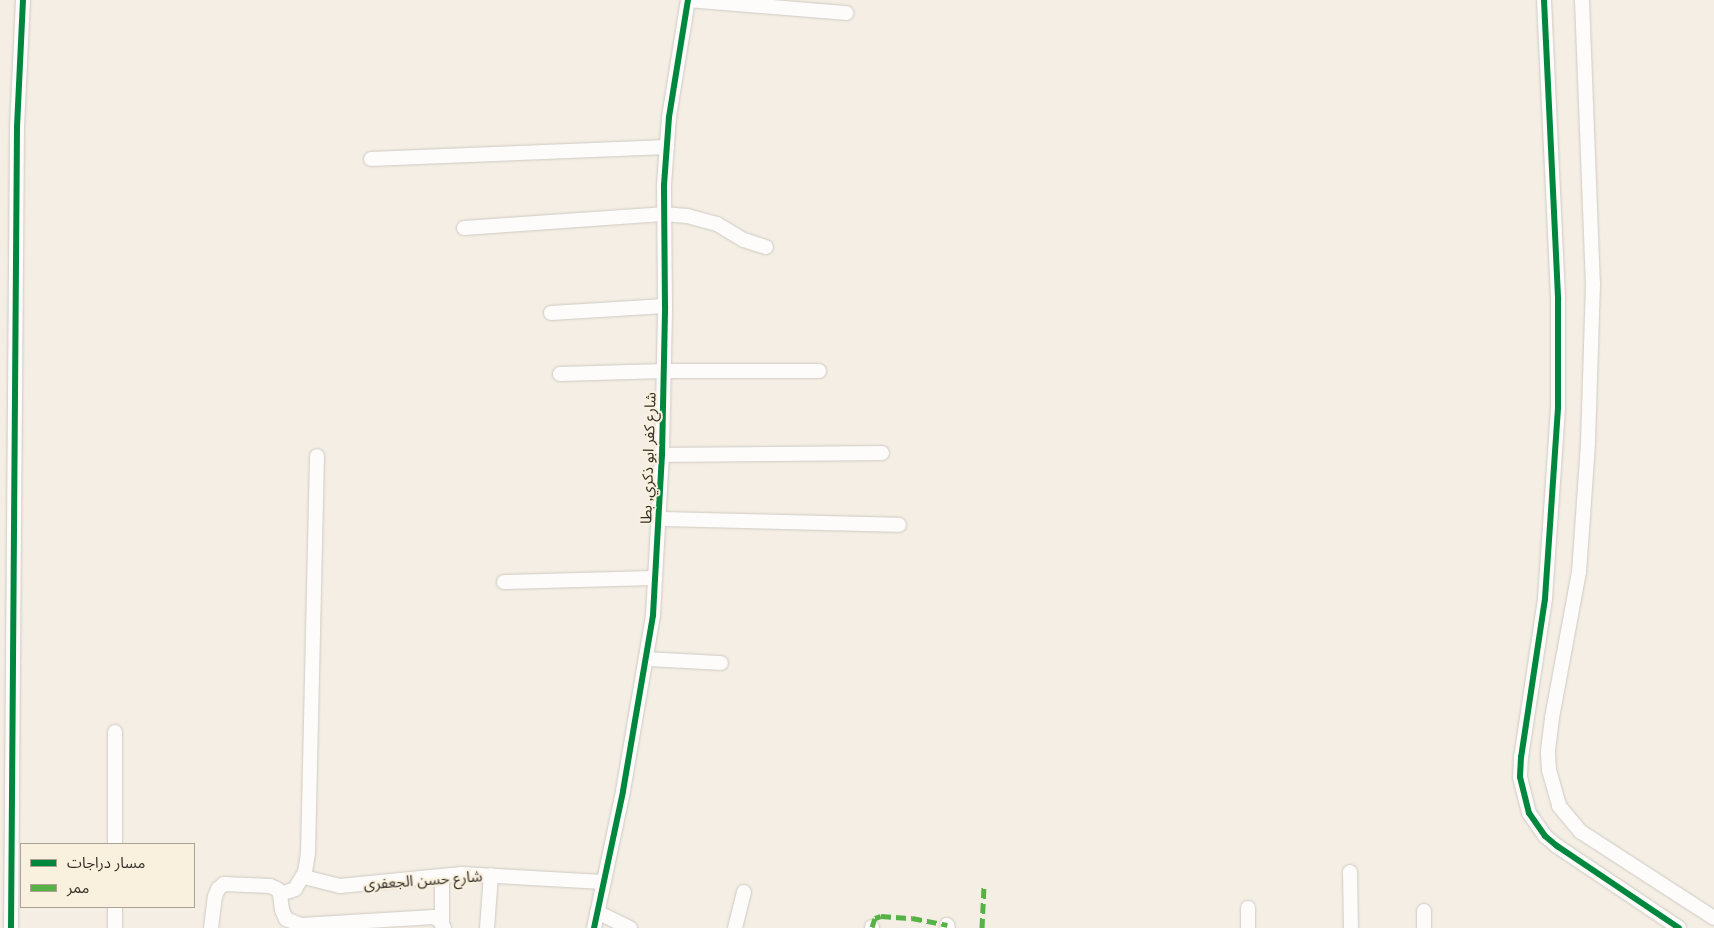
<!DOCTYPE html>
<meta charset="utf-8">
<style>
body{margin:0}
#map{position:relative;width:1714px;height:928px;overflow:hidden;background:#f4eee4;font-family:Lato,"Noto Sans Arabic",sans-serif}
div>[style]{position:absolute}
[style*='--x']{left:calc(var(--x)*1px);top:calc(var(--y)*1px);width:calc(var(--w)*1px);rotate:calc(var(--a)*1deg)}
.roads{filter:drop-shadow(0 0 1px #cecac3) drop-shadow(0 0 1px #cecac3)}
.street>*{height:14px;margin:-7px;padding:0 7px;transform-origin:7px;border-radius:7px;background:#fdfcfb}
.quiet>*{height:5px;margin-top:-2.5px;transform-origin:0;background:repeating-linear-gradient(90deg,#56b245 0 10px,transparent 0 15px)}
.cycleway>*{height:6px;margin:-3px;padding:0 3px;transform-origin:3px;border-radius:3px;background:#00873e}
span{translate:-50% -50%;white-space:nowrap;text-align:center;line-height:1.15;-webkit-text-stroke:4px #faf0de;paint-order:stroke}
.street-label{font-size:15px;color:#322e27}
.legend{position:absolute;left:20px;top:843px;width:175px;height:65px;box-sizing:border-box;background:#faf0de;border:1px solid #aaa295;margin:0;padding:6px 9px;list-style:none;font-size:15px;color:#322e27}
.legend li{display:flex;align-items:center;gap:10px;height:25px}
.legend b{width:25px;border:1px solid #aaa295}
</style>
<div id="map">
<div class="roads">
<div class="street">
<div style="--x:688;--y:0;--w:159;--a:4.7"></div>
<div style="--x:1544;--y:0;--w:300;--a:87.3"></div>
<div style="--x:1558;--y:300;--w:108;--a:90"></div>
<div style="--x:1558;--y:408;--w:191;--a:93.9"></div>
<div style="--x:1545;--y:599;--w:160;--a:98.6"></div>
<div style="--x:1521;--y:757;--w:20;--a:93"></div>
<div style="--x:1520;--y:777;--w:37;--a:76"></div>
<div style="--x:1529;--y:813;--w:28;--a:55"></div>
<div style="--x:1545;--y:836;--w:16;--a:40"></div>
<div style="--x:1557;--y:846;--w:147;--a:33.9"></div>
<div style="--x:1582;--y:0;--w:283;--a:87.8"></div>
<div style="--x:1593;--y:283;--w:161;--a:91.8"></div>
<div style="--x:1588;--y:444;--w:128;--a:94"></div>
<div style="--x:1579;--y:572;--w:148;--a:100.5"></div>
<div style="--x:1552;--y:718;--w:34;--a:97"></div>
<div style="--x:1548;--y:752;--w:18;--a:87"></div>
<div style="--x:1549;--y:770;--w:37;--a:74"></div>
<div style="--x:1559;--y:806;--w:34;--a:50"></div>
<div style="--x:1581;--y:832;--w:158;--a:32.9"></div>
<div style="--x:371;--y:159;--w:296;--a:-2.3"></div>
<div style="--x:464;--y:228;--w:199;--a:-4"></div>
<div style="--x:663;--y:214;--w:24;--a:5"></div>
<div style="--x:687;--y:216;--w:31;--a:15"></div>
<div style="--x:717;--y:224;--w:31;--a:31"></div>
<div style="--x:744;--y:240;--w:23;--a:18"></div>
<div style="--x:551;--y:313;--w:114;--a:-3.5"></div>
<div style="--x:560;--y:374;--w:104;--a:-1.7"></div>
<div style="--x:664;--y:371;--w:155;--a:0"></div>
<div style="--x:662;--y:455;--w:220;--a:-0.5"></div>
<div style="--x:659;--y:519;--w:240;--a:1.4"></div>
<div style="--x:504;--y:582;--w:151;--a:-1.5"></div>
<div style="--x:647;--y:659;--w:74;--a:3.1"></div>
<div style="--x:115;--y:844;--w:112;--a:-90"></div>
<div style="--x:1350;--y:872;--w:56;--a:89"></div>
<div style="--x:442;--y:876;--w:48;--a:90"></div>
<div style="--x:304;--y:877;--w:37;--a:14"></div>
<div style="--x:340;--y:886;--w:122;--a:-5.7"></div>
<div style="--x:461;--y:874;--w:142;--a:3.2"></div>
<div style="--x:280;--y:894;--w:16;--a:83"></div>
<div style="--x:282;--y:910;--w:10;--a:66"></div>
<div style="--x:286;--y:919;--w:16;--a:22"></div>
<div style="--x:301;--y:925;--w:133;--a:-3.4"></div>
<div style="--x:434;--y:917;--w:7;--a:34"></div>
<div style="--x:440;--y:921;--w:8;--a:60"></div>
<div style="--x:115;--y:907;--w:21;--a:90"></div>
<div style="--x:1248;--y:908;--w:20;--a:90"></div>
<div style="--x:597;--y:912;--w:37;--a:26"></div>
<div style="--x:947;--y:925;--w:3;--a:72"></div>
<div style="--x:11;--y:928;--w:801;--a:-89.57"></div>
<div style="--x:17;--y:127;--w:127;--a:-87.3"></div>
<div style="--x:211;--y:928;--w:31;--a:-83"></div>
<div style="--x:215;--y:897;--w:9;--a:-69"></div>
<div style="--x:218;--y:889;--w:8;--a:-40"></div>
<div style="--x:224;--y:884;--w:46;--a:2.5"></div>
<div style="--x:270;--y:886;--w:8;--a:23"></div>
<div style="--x:277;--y:889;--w:6;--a:59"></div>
<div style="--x:280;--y:894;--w:16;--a:-18"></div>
<div style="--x:295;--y:889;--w:20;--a:-60"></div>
<div style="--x:305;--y:872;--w:19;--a:-81"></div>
<div style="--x:308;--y:853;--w:397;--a:-88.7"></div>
<div style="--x:487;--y:928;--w:53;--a:-85.7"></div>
<div style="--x:594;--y:928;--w:140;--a:-78"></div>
<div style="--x:623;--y:791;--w:179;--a:-80.3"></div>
<div style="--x:653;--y:615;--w:160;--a:-86.8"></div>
<div style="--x:662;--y:455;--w:149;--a:-88.8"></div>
<div style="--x:665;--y:306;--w:121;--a:-90.5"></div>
<div style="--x:664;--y:185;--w:68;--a:-85.8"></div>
<div style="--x:669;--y:117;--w:119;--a:-80.8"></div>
<div style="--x:735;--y:928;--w:37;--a:-76"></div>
<div style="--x:872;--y:928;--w:1;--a:-90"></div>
<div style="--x:1424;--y:928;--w:17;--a:-90"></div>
</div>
</div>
<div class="quiet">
<div style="--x:872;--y:927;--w:9;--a:-72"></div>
<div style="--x:875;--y:918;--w:6;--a:-18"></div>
<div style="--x:881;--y:916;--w:31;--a:4"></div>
<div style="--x:912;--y:918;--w:36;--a:11"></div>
<div style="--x:982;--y:928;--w:42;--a:-87.3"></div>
</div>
<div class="cycleway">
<div style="--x:1544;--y:0;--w:300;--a:87.3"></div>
<div style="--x:1558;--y:300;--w:108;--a:90"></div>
<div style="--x:1558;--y:408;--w:191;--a:93.9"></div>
<div style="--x:1545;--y:599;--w:160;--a:98.6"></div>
<div style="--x:1521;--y:757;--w:20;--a:93"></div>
<div style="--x:1520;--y:777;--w:37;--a:76"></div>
<div style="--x:1529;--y:813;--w:28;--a:55"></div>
<div style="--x:1545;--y:836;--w:16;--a:40"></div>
<div style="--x:1557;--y:846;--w:147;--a:33.9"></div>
<div style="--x:11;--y:928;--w:801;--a:-89.57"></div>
<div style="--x:17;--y:127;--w:127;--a:-87.3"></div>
<div style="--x:594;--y:928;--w:140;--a:-78"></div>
<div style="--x:623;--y:791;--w:179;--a:-80.3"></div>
<div style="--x:653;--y:615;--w:160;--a:-86.8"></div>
<div style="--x:662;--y:455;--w:149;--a:-88.8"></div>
<div style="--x:665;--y:306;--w:121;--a:-90.5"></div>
<div style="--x:664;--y:185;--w:68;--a:-85.8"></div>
<div style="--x:669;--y:117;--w:119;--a:-80.8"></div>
</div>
<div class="street-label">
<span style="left:648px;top:458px;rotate:-88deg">شارع كفر ابو ذكري, بطا</span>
<span style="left:423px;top:880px;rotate:-4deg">شارع حسن الجعفرى</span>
</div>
<ul class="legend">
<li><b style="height:6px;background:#00873e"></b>مسار دراجات</li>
<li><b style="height:6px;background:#56b245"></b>ممر</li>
</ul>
</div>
